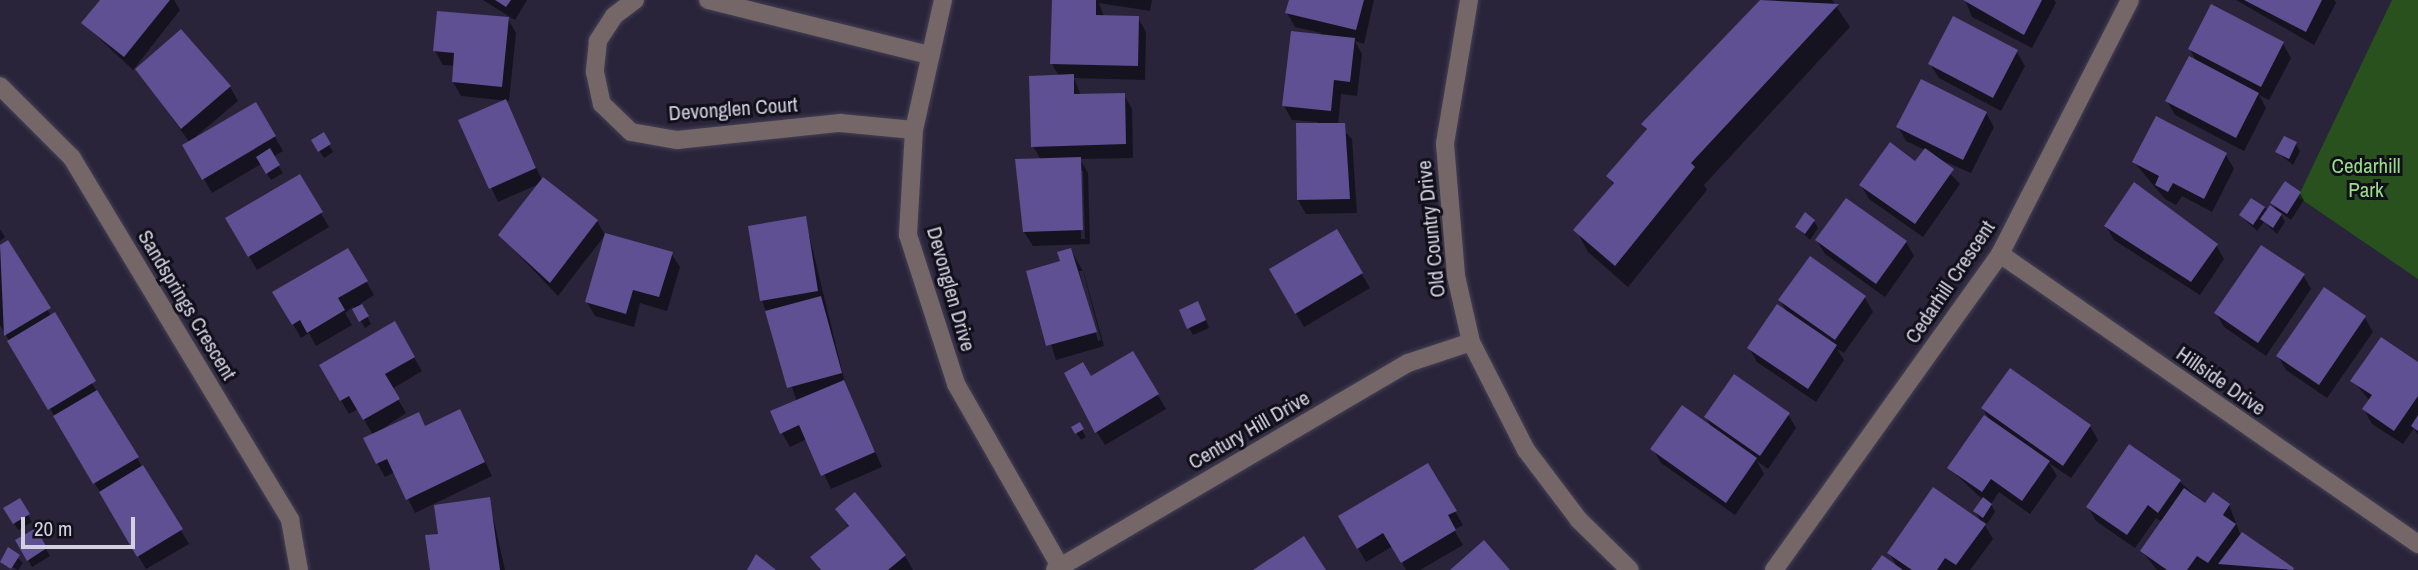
<!DOCTYPE html>
<style>
body{margin:0}
#map{position:relative;width:2418px;height:570px;overflow:hidden;background:#29243a;font-family:"Archivo Narrow",sans-serif}
div>[style]{position:absolute}
[style*='--x']{left:calc(var(--x)*1px);top:calc(var(--y)*1px);width:calc(var(--w)*1px);rotate:calc(var(--a)*1deg)}
.green>*{inset:0;background:#28511d}
.shadow>*{inset:0;background:#0007}
.building>*{inset:0;background:#5f4f93}
.roads{filter:drop-shadow(0 0 2px #444055) drop-shadow(0 0 2px #444055)}
.minor>*{height:18px;margin:-9px;padding:0 9px;transform-origin:9px;border-radius:9px;background:#756768}
span{translate:-50% -50%;white-space:nowrap;text-align:center;line-height:1.15;-webkit-text-stroke:6px #110f19;paint-order:stroke}
.street-label{font-size:21px;color:#d3d1e0}
.park-label{font-size:21px;color:#98de87}
.scale{position:absolute;left:21px;top:517px;width:114px;height:32px;box-sizing:border-box;border:4px solid #d3d1e0;border-top:0;padding-left:9px;font-size:21px;line-height:24px;white-space:nowrap;color:#d3d1e0;-webkit-text-stroke:5px #110f19;paint-order:stroke}
</style>
<div id="map">
<div class="green">
<div style="clip-path:polygon(2392px 0,2418px 0,2418px 279px,2298px 197px)"></div>
</div>
<div class="shadow">
<div style="clip-path:polygon(102px 0,174px 0,180px 10px,133px 70px,83px 23px)"></div>
<div style="clip-path:polygon(483px 0,527px 0,515px 20px)"></div>
<div style="clip-path:polygon(evenodd,1054px 0,1152px 0,1150px 11px,1099px 3px,1104px 17px,1138px 18px,1146px 32px,1145px 80px,1074px 78px,1081px 96px,1124px 95px,1132px 109px,1133px 158px,1080px 159px,1088px 173px,1090px 244px,1033px 246px,1024px 232px,1041px 160px,1033px 146px,1059px 76px,1052px 64px,1054px 0,1080px 171px,1083px 171px,1085px 239px,1081px 239px,1080px 171px)"></div>
<div style="clip-path:polygon(1290px 0,1374px 0,1364px 44px,1355px 41px,1362px 54px,1357px 96px,1341px 94px,1338px 125px,1352px 139px,1357px 213px,1306px 214px,1298px 200px,1318px 122px,1292px 120px,1284px 106px,1321px 33px,1295px 27px,1287px 13px)"></div>
<div style="clip-path:polygon(1760px 0,1832px 0,1850px 27px,1704px 185px,1707px 190px,1628px 287px,1588px 252px,1576px 230px,1614px 186px,1608px 176px,1647px 131px,1643px 125px)"></div>
<div style="clip-path:polygon(1965px 0,2054px 0,2056px 3px,2032px 48px,1972px 17px)"></div>
<div style="clip-path:polygon(2236px 0,2334px 0,2336px 3px,2314px 45px)"></div>
<div style="clip-path:polygon(508px 19px,516px 33px,509px 101px,461px 96px,453px 82px,455px 66px,443px 65px,435px 51px)"></div>
<div style="clip-path:polygon(2283px 44px,2291px 58px,2269px 100px,2259px 95px,2266px 108px,2244px 151px,2175px 115px,2167px 101px,2197px 63px,2190px 49px)"></div>
<div style="clip-path:polygon(2017px 52px,2025px 66px,2001px 111px,1939px 78px,1930px 64px)"></div>
<div style="clip-path:polygon(137px 69px,230px 87px,238px 101px,194px 138px,256px 104px,283px 151px,273px 157px,283px 173px,271px 180px,261px 164px,212px 193px,185px 146px,190px 143px)"></div>
<div style="clip-path:polygon(505px 101px,542px 180px,597px 221px,605px 235px,558px 296px,500px 235px,539px 184px,498px 202px,460px 121px)"></div>
<div style="clip-path:polygon(1986px 113px,1994px 127px,1971px 173px,1934px 157px,1960px 184px,1923px 237px,1869px 199px,1861px 185px,1916px 163px,1925px 150px,1906px 141px,1898px 127px)"></div>
<div style="clip-path:polygon(323px 135px,333px 152px,324px 158px,313px 141px)"></div>
<div style="clip-path:polygon(2296px 144px,2300px 151px,2293px 165px,2277px 152px)"></div>
<div style="clip-path:polygon(2226px 155px,2234px 169px,2212px 212px,2182px 196px,2176px 205px,2165px 199px,2134px 162px)"></div>
<div style="clip-path:polygon(300px 177px,329px 227px,257px 270px,227px 219px)"></div>
<div style="clip-path:polygon(2300px 193px,2304px 200px,2291px 220px,2279px 211px,2285px 222px,2277px 234px,2264px 222px,2257px 231px,2241px 216px,2264px 208px,2278px 213px,2272px 203px)"></div>
<div style="clip-path:polygon(805px 218px,846px 387px,882px 467px,831px 489px,807px 439px,790px 447px,782px 433px,797px 402px,762px 300px)"></div>
<div style="clip-path:polygon(1814px 221px,1818px 228px,1810px 240px,1797px 227px)"></div>
<div style="clip-path:polygon(2106px 226px,2216px 245px,2224px 259px,2200px 295px,2114px 240px)"></div>
<div style="clip-path:polygon(0 229px,5px 237px,0 241px)"></div>
<div style="clip-path:polygon(1336px 231px,1370px 288px,1304px 327px,1271px 270px)"></div>
<div style="clip-path:polygon(1817px 241px,1906px 242px,1914px 256px,1885px 297px,1825px 254px)"></div>
<div style="clip-path:polygon(7px 243px,189px 544px,146px 569px,0 325px,0 247px)"></div>
<div style="clip-path:polygon(348px 250px,374px 295px,360px 304px,371px 324px,365px 328px,353px 307px,345px 313px,352px 325px,316px 346px,309px 333px,301px 338px,275px 293px)"></div>
<div style="clip-path:polygon(evenodd,1071px 250px,1084px 273px,1104px 346px,1056px 360px,1028px 272px,1062px 262px,1071px 250px,1079px 271px,1083px 271px,1101px 340px,1098px 341px,1079px 271px)"></div>
<div style="clip-path:polygon(671px 253px,680px 267px,667px 311px,640px 303px,634px 327px,595px 316px,587px 302px)"></div>
<div style="clip-path:polygon(2303px 275px,2311px 289px,2266px 356px,2224px 327px,2216px 313px)"></div>
<div style="clip-path:polygon(1865px 298px,1873px 312px,1844px 353px,1837px 349px,1844px 360px,1816px 402px,1757px 362px,1749px 348px,1788px 314px,1780px 300px)"></div>
<div style="clip-path:polygon(1202px 310px,1209px 328px,1193px 335px,1189px 328px)"></div>
<div style="clip-path:polygon(2365px 318px,2373px 332px,2327px 398px,2286px 370px,2278px 356px)"></div>
<div style="clip-path:polygon(394px 323px,422px 371px,392px 389px,406px 413px,375px 434px,468px 425px,492px 476px,415px 513px,395px 472px,385px 477px,377px 463px,373px 435px,358px 409px,349px 414px,321px 366px)"></div>
<div style="clip-path:polygon(1133px 353px,1166px 409px,1105px 445px,1097px 432px)"></div>
<div style="clip-path:polygon(2418px 364px,2418px 435px,2414px 428px,2403px 444px,2372px 424px,2364px 409px,2370px 401px,2353px 381px)"></div>
<div style="clip-path:polygon(2010px 371px,2090px 426px,2098px 440px,2071px 478px,2049px 463px,2057px 476px,2030px 514px,1999px 492px,1991px 504px,1995px 512px,1987px 524px,1982px 520px,1993px 539px,1970px 570px,1873px 570px,1898px 568px,1889px 553px,1982px 523px,1975px 511px,1983px 500px,1949px 468px,1991px 422px,1983px 409px)"></div>
<div style="clip-path:polygon(1788px 414px,1796px 428px,1768px 469px,1757px 461px,1764px 474px,1735px 515px,1661px 463px,1653px 449px,1712px 429px,1706px 417px)"></div>
<div style="clip-path:polygon(1079px 425px,1086px 437px,1081px 440px,1073px 428px)"></div>
<div style="clip-path:polygon(1428px 465px,1463px 525px,1454px 530px,1463px 545px,1420px 570px,1406px 570px,1393px 546px,1366px 562px,1340px 517px)"></div>
<div style="clip-path:polygon(2179px 481px,2206px 505px,2229px 505px,2241px 536px,2293px 570px,2157px 570px,2142px 551px,2162px 522px,2156px 518px,2135px 548px,2096px 521px,2088px 507px)"></div>
<div style="clip-path:polygon(855px 494px,905px 556px,913px 570px,820px 570px,813px 557px,849px 528px,837px 509px)"></div>
<div style="clip-path:polygon(489px 499px,505px 570px,432px 570px,440px 535px)"></div>
<div style="clip-path:polygon(19px 500px,32px 522px,18px 530px,6px 509px)"></div>
<div style="clip-path:polygon(35px 531px,50px 556px,32px 567px,17px 541px)"></div>
<div style="clip-path:polygon(9px 549px,23px 563px,18px 570px,1px 561px)"></div>
</div>
<div class="building">
<div style="clip-path:polygon(100px 0,170px 0,124px 57px,81px 23px)"></div>
<div style="clip-path:polygon(495px 0,511px 0,506px 7px)"></div>
<div style="clip-path:polygon(1052px 0,1096px 0,1096px 15px,1139px 16px,1138px 66px,1050px 64px)"></div>
<div style="clip-path:polygon(1289px 0,1364px 0,1356px 30px,1285px 13px)"></div>
<div style="clip-path:polygon(1760px 0,1839px 4px,1691px 163px,1695px 167px,1615px 266px,1573px 230px,1614px 183px,1606px 176px,1647px 129px,1641px 124px)"></div>
<div style="clip-path:polygon(1963px 0,2042px 0,2024px 35px)"></div>
<div style="clip-path:polygon(2244px 0,2322px 0,2306px 32px)"></div>
<div style="clip-path:polygon(2211px 4px,2284px 42px,2261px 87px,2188px 49px)"></div>
<div style="clip-path:polygon(437px 11px,509px 17px,502px 87px,452px 82px,454px 53px,433px 51px)"></div>
<div style="clip-path:polygon(1953px 16px,2018px 50px,1993px 98px,1928px 64px)"></div>
<div style="clip-path:polygon(181px 29px,231px 86px,181px 129px,135px 69px)"></div>
<div style="clip-path:polygon(1291px 31px,1355px 38px,1350px 82px,1334px 80px,1331px 111px,1282px 106px)"></div>
<div style="clip-path:polygon(2189px 56px,2259px 93px,2236px 138px,2165px 101px)"></div>
<div style="clip-path:polygon(1074px 74px,1074px 94px,1125px 93px,1126px 144px,1031px 147px,1029px 76px)"></div>
<div style="clip-path:polygon(1921px 79px,1987px 112px,1963px 160px,1896px 127px)"></div>
<div style="clip-path:polygon(506px 99px,536px 168px,489px 189px,458px 120px)"></div>
<div style="clip-path:polygon(256px 102px,276px 136px,202px 180px,182px 145px)"></div>
<div style="clip-path:polygon(2156px 116px,2227px 153px,2204px 199px,2173px 183px,2168px 192px,2155px 185px,2159px 176px,2132px 162px)"></div>
<div style="clip-path:polygon(1296px 123px,1345px 123px,1350px 199px,1297px 200px)"></div>
<div style="clip-path:polygon(324px 132px,331px 144px,318px 152px,311px 140px)"></div>
<div style="clip-path:polygon(2284px 136px,2297px 142px,2289px 159px,2275px 152px)"></div>
<div style="clip-path:polygon(1890px 142px,1915px 161px,1925px 148px,1954px 169px,1915px 224px,1859px 185px)"></div>
<div style="clip-path:polygon(270px 148px,280px 165px,266px 174px,256px 157px)"></div>
<div style="clip-path:polygon(1081px 157px,1083px 230px,1023px 232px,1015px 159px)"></div>
<div style="clip-path:polygon(300px 174px,323px 212px,248px 257px,225px 218px)"></div>
<div style="clip-path:polygon(543px 177px,598px 220px,550px 283px,498px 235px)"></div>
<div style="clip-path:polygon(2285px 181px,2301px 192px,2287px 214px,2270px 203px)"></div>
<div style="clip-path:polygon(2134px 182px,2218px 244px,2191px 282px,2104px 226px)"></div>
<div style="clip-path:polygon(1846px 198px,1907px 241px,1876px 284px,1815px 240px)"></div>
<div style="clip-path:polygon(2251px 198px,2265px 207px,2253px 225px,2239px 215px)"></div>
<div style="clip-path:polygon(2270px 205px,2282px 214px,2273px 228px,2260px 219px)"></div>
<div style="clip-path:polygon(1805px 212px,1815px 220px,1805px 234px,1795px 227px)"></div>
<div style="clip-path:polygon(806px 216px,818px 291px,760px 301px,748px 226px)"></div>
<div style="clip-path:polygon(1337px 229px,1363px 273px,1295px 314px,1269px 269px)"></div>
<div style="clip-path:polygon(605px 233px,673px 252px,659px 297px,633px 290px,626px 314px,585px 302px)"></div>
<div style="clip-path:polygon(8px 240px,51px 308px,4px 336px,0 245px)"></div>
<div style="clip-path:polygon(2261px 245px,2305px 274px,2258px 343px,2214px 313px)"></div>
<div style="clip-path:polygon(348px 248px,368px 281px,338px 298px,345px 310px,307px 333px,300px 320px,292px 325px,272px 292px)"></div>
<div style="clip-path:polygon(1071px 248px,1097px 332px,1046px 346px,1026px 271px,1060px 261px,1057px 252px)"></div>
<div style="clip-path:polygon(1810px 256px,1866px 296px,1835px 340px,1778px 300px)"></div>
<div style="clip-path:polygon(2324px 287px,2366px 316px,2319px 385px,2276px 356px)"></div>
<div style="clip-path:polygon(821px 296px,842px 373px,787px 388px,765px 311px)"></div>
<div style="clip-path:polygon(1198px 301px,1206px 320px,1187px 329px,1179px 310px)"></div>
<div style="clip-path:polygon(362px 304px,369px 316px,359px 322px,352px 309px)"></div>
<div style="clip-path:polygon(1777px 304px,1837px 345px,1808px 389px,1747px 348px)"></div>
<div style="clip-path:polygon(55px 312px,96px 381px,48px 410px,7px 341px)"></div>
<div style="clip-path:polygon(395px 321px,415px 357px,385px 374px,400px 399px,363px 420px,349px 396px,340px 401px,319px 365px)"></div>
<div style="clip-path:polygon(2381px 337px,2418px 362px,2418px 396px,2394px 431px,2362px 409px,2372px 395px,2350px 381px)"></div>
<div style="clip-path:polygon(1133px 351px,1159px 394px,1095px 433px,1064px 373px,1083px 362px,1091px 376px)"></div>
<div style="clip-path:polygon(2010px 368px,2091px 425px,2063px 466px,1981px 408px)"></div>
<div style="clip-path:polygon(1734px 374px,1790px 413px,1760px 456px,1704px 417px)"></div>
<div style="clip-path:polygon(844px 380px,875px 452px,821px 476px,799px 425px,780px 434px,770px 411px)"></div>
<div style="clip-path:polygon(97px 390px,139px 457px,93px 484px,53px 416px)"></div>
<div style="clip-path:polygon(1682px 405px,1757px 458px,1726px 503px,1650px 449px)"></div>
<div style="clip-path:polygon(460px 409px,485px 462px,406px 500px,387px 459px,376px 464px,363px 438px,419px 412px,425px 426px)"></div>
<div style="clip-path:polygon(1984px 415px,2050px 461px,2022px 501px,1991px 479px,1982px 492px,1947px 468px)"></div>
<div style="clip-path:polygon(2418px 415px,2418px 431px,2411px 426px)"></div>
<div style="clip-path:polygon(1080px 422px,1084px 429px,1075px 434px,1071px 427px)"></div>
<div style="clip-path:polygon(2129px 444px,2181px 480px,2158px 513px,2148px 505px,2127px 535px,2086px 507px)"></div>
<div style="clip-path:polygon(1428px 463px,1457px 511px,1448px 515px,1456px 530px,1401px 563px,1383px 533px,1357px 549px,1338px 516px)"></div>
<div style="clip-path:polygon(143px 465px,183px 529px,137px 557px,99px 492px)"></div>
<div style="clip-path:polygon(1933px 487px,1986px 524px,1956px 565px,1945px 558px,1937px 570px,1912px 570px,1887px 553px)"></div>
<div style="clip-path:polygon(2184px 488px,2205px 503px,2213px 492px,2230px 504px,2223px 515px,2236px 524px,2208px 563px,2197px 556px,2187px 570px,2167px 570px,2140px 551px)"></div>
<div style="clip-path:polygon(855px 492px,906px 555px,888px 570px,821px 570px,810px 557px,849px 526px,835px 509px)"></div>
<div style="clip-path:polygon(490px 497px,500px 570px,430px 570px,425px 535px,438px 534px,434px 505px)"></div>
<div style="clip-path:polygon(1983px 497px,1992px 504px,1983px 518px,1973px 511px)"></div>
<div style="clip-path:polygon(20px 498px,30px 514px,13px 524px,3px 508px)"></div>
<div style="clip-path:polygon(36px 528px,47px 548px,27px 561px,15px 540px)"></div>
<div style="clip-path:polygon(2242px 532px,2294px 568px,2293px 570px,2218px 564px)"></div>
<div style="clip-path:polygon(1304px 536px,1326px 570px,1253px 570px)"></div>
<div style="clip-path:polygon(1484px 540px,1510px 570px,1450px 570px)"></div>
<div style="clip-path:polygon(8px 547px,20px 555px,11px 569px,0 562px)"></div>
<div style="clip-path:polygon(756px 554px,776px 570px,747px 570px)"></div>
<div style="clip-path:polygon(1882px 555px,1903px 570px,1871px 570px)"></div>
</div>
<div class="roads">
<div class="minor">
<div style="--x:635;--y:0;--w:26;--a:143"></div>
<div style="--x:614;--y:16;--w:30;--a:123"></div>
<div style="--x:598;--y:41;--w:31;--a:96"></div>
<div style="--x:595;--y:72;--w:33;--a:78"></div>
<div style="--x:602;--y:104;--w:40;--a:44"></div>
<div style="--x:631;--y:132;--w:47;--a:9.9"></div>
<div style="--x:677;--y:140;--w:164;--a:-6"></div>
<div style="--x:840;--y:123;--w:74;--a:5.4"></div>
<div style="--x:708;--y:0;--w:228;--a:14"></div>
<div style="--x:943;--y:0;--w:133;--a:102.6"></div>
<div style="--x:914;--y:130;--w:105;--a:93.3"></div>
<div style="--x:908;--y:235;--w:157;--a:72.1"></div>
<div style="--x:956;--y:384;--w:210;--a:60.3"></div>
<div style="--x:1469;--y:0;--w:146;--a:99.5"></div>
<div style="--x:1445;--y:144;--w:132;--a:85.2"></div>
<div style="--x:1456;--y:276;--w:68;--a:77.2"></div>
<div style="--x:1471;--y:342;--w:121;--a:63"></div>
<div style="--x:1526;--y:450;--w:88;--a:52.9"></div>
<div style="--x:1579;--y:520;--w:71;--a:44.4"></div>
<div style="--x:0;--y:86;--w:102;--a:45"></div>
<div style="--x:72;--y:158;--w:423;--a:58.9"></div>
<div style="--x:290;--y:520;--w:51;--a:79.8"></div>
<div style="--x:2000;--y:254;--w:509;--a:34.75"></div>
<div style="--x:1055;--y:570;--w:409;--a:-30.4"></div>
<div style="--x:1408;--y:363;--w:66;--a:-18.4"></div>
<div style="--x:1774;--y:570;--w:388;--a:-54.4"></div>
<div style="--x:2000;--y:254;--w:285;--a:-62.9"></div>
</div>
</div>
<div class="street-label">
<span style="left:733px;top:109px;rotate:-4deg">Devonglen Court</span>
<span style="left:1431px;top:229px;rotate:-96deg">Old Country Drive</span>
<span style="left:1950px;top:282px;rotate:-56deg">Cedarhill Crescent</span>
<span style="left:951px;top:289px;rotate:74deg">Devonglen Drive</span>
<span style="left:187px;top:305px;rotate:59deg">Sandsprings Crescent</span>
<span style="left:2221px;top:381px;rotate:35deg">Hillside Drive</span>
<span style="left:1249px;top:430px;rotate:-30deg">Century Hill Drive</span>
</div>
<div class="park-label">
<span style="left:2366px;top:178px">Cedarhill<br>Park</span>
</div>
<div class="scale">20 m</div>
</div>
